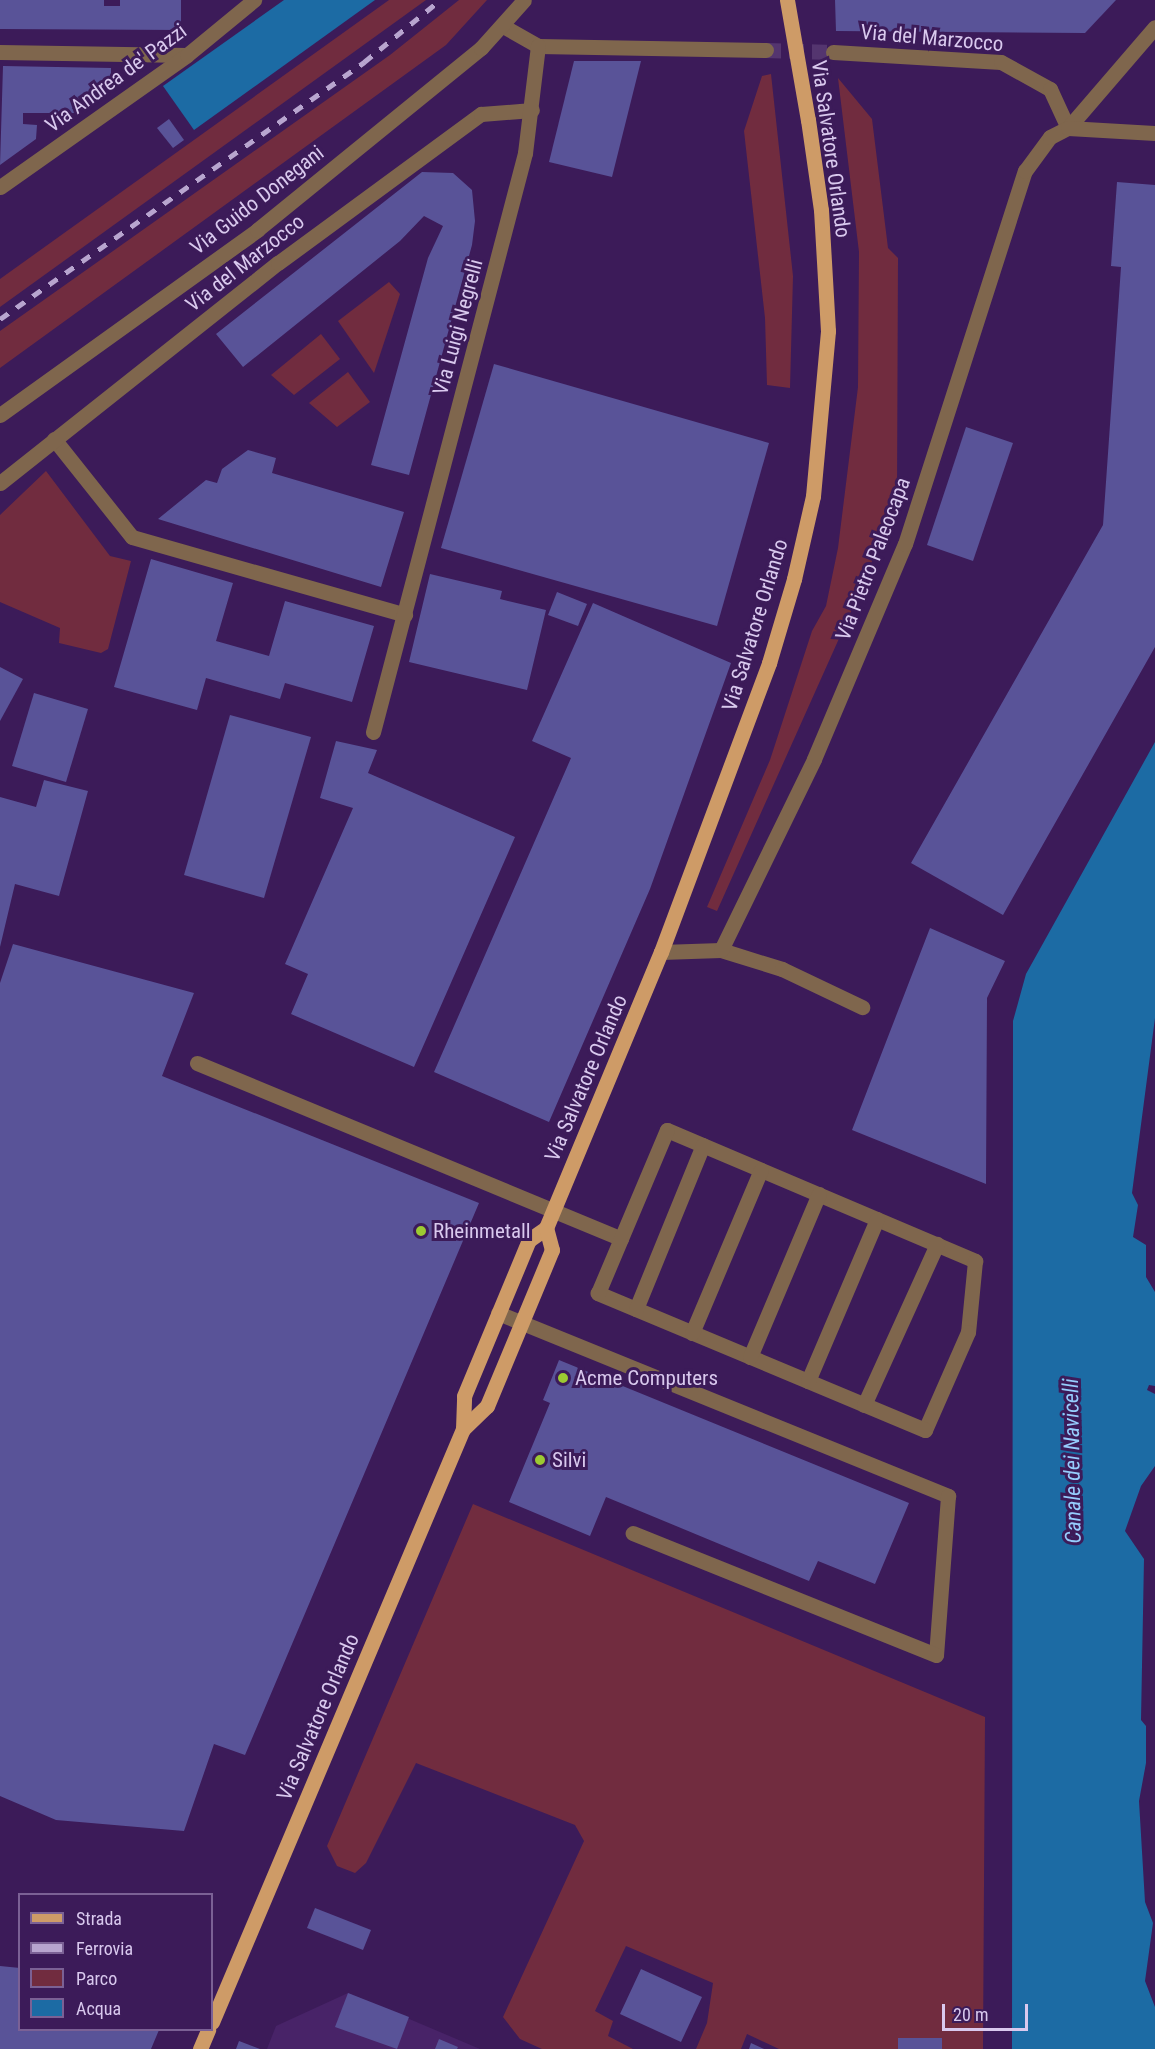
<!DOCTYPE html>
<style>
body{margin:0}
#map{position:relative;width:1155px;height:2049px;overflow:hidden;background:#3c1b59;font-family:"Roboto Condensed",sans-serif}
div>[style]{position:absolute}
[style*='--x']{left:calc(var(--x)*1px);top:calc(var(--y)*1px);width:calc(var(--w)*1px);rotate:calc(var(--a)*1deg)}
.built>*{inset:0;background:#482368}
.green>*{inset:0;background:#712c3f}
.water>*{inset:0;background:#1c6ba4}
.building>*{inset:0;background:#595398}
.minor-tunnel>*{height:15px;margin-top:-7.5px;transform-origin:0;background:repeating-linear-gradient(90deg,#54356f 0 15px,transparent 0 23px)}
.minor>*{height:15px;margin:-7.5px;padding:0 7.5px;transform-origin:7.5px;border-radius:7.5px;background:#7f664d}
.major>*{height:15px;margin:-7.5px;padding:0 7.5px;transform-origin:7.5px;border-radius:7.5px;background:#ce9b67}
.rail>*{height:4.5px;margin-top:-2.25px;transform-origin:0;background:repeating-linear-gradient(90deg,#b8a5cf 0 10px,transparent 0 20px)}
.major-bridge>*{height:15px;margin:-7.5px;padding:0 7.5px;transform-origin:7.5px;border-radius:7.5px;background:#ce9b67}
.dots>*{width:16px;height:16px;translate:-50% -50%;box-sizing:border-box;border:3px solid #3c1b59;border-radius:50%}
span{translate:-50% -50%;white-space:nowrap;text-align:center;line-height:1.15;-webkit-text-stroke:6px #3c1b59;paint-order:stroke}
.street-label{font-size:21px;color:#d9c9ee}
.poi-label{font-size:21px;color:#d9c9ee}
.left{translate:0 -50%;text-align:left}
.water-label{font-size:22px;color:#96cdfd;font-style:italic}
.legend{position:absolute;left:18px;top:1893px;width:195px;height:138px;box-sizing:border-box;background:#3c1b59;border:2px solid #7b6195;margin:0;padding:8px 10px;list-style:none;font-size:18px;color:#d9c9ee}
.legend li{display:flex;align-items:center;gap:12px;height:30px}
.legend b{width:30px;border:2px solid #7b6195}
.scale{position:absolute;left:942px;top:2004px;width:86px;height:27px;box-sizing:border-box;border:3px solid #d9c9ee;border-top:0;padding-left:8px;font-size:18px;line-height:21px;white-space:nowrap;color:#d9c9ee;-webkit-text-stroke:4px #3c1b59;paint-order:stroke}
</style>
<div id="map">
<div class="built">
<div style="clip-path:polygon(348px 1993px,480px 2049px,267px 2049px,276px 2026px)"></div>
</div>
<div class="green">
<div style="clip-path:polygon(389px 0,426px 0,0 307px,0 279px)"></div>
<div style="clip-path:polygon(459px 0,487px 0,446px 45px,0 368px,0 331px,390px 55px)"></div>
<div style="clip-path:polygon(771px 74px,793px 276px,790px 388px,767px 385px,765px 318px,744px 131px,762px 76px)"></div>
<div style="clip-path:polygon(838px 78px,872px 119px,888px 248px,898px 258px,897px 496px,863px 585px,717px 911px,707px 907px,770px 760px,812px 631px,826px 606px,838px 548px,858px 387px,859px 252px)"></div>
<div style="clip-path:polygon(389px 282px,400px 294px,374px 373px,338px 321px)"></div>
<div style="clip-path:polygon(321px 334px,340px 359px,294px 395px,271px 375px)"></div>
<div style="clip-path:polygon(348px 372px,370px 402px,337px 427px,309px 403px)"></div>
<div style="clip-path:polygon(46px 471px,110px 556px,131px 561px,108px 649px,101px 653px,59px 643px,60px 628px,0 602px,0 515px)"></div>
<div style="clip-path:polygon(473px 1504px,985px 1717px,983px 2049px,942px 2049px,898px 2038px,898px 2049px,779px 2049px,747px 2034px,741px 2049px,696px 2049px,707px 2023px,713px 1983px,626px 1946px,595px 2011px,613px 2021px,608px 2036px,633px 2049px,542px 2049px,520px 2039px,503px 2017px,584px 1841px,575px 1825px,416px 1763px,366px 1863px,355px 1873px,337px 1866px,327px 1846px)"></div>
</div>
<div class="water">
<div style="clip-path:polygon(284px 0,375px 0,194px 130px,163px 86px)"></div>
<div style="clip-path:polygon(1155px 742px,1155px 1018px,1132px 1193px,1138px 1205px,1133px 1237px,1146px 1245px,1146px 1277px,1155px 1292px,1155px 1386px,1149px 1385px,1147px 1390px,1155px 1394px,1155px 1466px,1141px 1486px,1125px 1531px,1144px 1559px,1141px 1720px,1146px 1726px,1146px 1763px,1139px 1801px,1145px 1902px,1153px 1923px,1145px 1981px,1155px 2007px,1155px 2049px,1012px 2049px,1013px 1021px,1026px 974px)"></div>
</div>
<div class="building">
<div style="clip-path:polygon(0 0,104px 0,104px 6px,120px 6px,120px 0,181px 0,181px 30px,0 29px)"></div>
<div style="clip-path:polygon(835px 0,1116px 0,1085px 33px,836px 31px)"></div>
<div style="clip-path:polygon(574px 61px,641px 61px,612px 177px,549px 162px)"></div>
<div style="clip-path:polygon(3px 66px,111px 68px,111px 89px,77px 113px,23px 113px,23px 124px,37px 125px,36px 139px,0 165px)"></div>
<div style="clip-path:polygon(169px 119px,184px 140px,173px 148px,157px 128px)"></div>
<div style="clip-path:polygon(422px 172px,453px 173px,472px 190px,475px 221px,472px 245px,409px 475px,371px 465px,428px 258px,443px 226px,424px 216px,400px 241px,243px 367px,216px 334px)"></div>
<div style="clip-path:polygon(1117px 182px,1155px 185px,1155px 647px,1003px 915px,911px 863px,1103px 525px,1121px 267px,1111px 266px)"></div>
<div style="clip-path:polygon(494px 364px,769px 443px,717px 626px,441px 548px)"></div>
<div style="clip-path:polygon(966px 427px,1013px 443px,973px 561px,927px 545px)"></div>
<div style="clip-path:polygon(248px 450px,276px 458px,272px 473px,404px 512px,381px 587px,158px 519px,206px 480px,217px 483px,222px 469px)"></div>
<div style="clip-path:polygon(151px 559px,233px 583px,216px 641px,269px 656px,285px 601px,374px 626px,352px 702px,285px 683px,280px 699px,206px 678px,197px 710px,114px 687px)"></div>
<div style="clip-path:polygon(430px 574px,502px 591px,500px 599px,546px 610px,527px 690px,409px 662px)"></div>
<div style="clip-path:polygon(557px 592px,587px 604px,578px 626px,548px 615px)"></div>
<div style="clip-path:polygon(593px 603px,731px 663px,650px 889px,549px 1122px,434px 1072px,571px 758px,532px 741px)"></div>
<div style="clip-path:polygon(0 667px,23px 679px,0 721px)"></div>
<div style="clip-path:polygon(34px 693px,88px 709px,66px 782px,12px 766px)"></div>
<div style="clip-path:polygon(230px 715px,311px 737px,264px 898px,184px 875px)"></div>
<div style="clip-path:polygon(336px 741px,377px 750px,368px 773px,515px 837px,414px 1067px,291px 1014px,308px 974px,285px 964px,353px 808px,320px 798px)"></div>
<div style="clip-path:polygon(44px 780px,88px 791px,59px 896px,15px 884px,0 947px,0 797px,36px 807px)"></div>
<div style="clip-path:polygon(930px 928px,1005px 961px,987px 998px,986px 1184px,852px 1130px)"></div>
<div style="clip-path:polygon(13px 944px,194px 993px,162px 1076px,479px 1203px,245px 1755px,214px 1744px,184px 1831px,56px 1820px,0 1796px,0 983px)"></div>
<div style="clip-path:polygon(559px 1360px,909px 1503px,875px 1584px,818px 1561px,809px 1581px,606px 1497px,590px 1536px,509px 1502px,550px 1403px,543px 1400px)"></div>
<div style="clip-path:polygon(315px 1908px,371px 1930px,363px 1950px,307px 1928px)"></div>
<div style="clip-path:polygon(0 1966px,20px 1968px,20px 2030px,159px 2030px,151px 2049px,0 2049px)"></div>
<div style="clip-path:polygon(641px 1969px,702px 1997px,681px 2042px,620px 2014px)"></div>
<div style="clip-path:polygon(348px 1993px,409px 2017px,397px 2049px,335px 2027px)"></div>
<div style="clip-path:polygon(898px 2038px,942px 2038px,942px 2049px,898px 2049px)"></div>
<div style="clip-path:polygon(439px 2039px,458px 2047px,457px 2049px,435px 2049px)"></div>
<div style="clip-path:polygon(239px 2041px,260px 2049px,236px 2049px)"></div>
<div style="clip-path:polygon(751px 2043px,764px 2049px,749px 2049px)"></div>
</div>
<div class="minor-tunnel">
<div style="--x:766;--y:50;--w:67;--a:1.7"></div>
</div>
<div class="minor">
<div style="--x:503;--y:26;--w:40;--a:29.7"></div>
<div style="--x:538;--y:46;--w:228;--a:1"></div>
<div style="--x:0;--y:52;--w:187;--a:0.9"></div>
<div style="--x:833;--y:52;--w:168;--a:3.4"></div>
<div style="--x:1001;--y:62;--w:56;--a:28.9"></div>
<div style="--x:1050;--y:89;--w:43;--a:65.2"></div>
<div style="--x:1068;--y:128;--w:133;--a:-49.3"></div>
<div style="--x:0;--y:187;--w:229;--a:-35.2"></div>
<div style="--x:187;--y:55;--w:87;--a:-39.4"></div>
<div style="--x:0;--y:415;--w:317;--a:-35.7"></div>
<div style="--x:257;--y:230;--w:289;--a:-39.1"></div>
<div style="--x:481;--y:48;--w:64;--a:-48.1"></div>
<div style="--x:54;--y:439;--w:125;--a:51.5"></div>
<div style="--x:132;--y:537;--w:284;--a:15.9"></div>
<div style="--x:0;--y:483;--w:355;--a:-38.4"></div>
<div style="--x:278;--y:263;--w:252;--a:-36.3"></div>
<div style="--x:481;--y:114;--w:51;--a:-4.5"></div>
<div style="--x:373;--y:732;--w:599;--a:-75.29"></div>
<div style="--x:525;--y:153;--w:108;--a:-83.1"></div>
<div style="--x:721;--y:950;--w:64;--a:17.3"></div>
<div style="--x:782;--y:969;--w:89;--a:25.4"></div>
<div style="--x:661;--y:952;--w:60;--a:-1.9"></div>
<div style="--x:721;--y:950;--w:212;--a:-64"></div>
<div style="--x:814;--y:759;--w:233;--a:-67.1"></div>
<div style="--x:905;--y:544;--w:392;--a:-72.2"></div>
<div style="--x:1025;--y:171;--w:42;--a:-53.7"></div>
<div style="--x:1050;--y:137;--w:20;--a:-27"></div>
<div style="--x:1068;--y:128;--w:87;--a:3.3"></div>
<div style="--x:197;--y:1063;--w:459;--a:22.5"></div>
<div style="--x:667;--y:1130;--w:335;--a:23"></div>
<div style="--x:975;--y:1261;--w:71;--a:95.6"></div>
<div style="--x:968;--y:1332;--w:107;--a:113.7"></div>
<div style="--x:925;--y:1430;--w:355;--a:-157.3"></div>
<div style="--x:598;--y:1293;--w:177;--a:-67.1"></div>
<div style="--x:636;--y:1309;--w:177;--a:-67.8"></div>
<div style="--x:498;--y:1313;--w:486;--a:22.1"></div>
<div style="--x:948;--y:1496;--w:159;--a:94.3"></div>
<div style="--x:936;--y:1655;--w:327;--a:-158.1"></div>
<div style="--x:692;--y:1333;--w:177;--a:-67.1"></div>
<div style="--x:750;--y:1357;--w:177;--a:-67.1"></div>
<div style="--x:808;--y:1381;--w:176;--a:-66.9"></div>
<div style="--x:864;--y:1405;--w:177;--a:-65.6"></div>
</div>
<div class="major">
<div style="--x:463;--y:1429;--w:33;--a:-88"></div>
<div style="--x:464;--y:1396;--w:169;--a:-67.4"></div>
<div style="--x:529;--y:1240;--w:21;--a:-35"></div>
<div style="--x:546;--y:1228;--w:299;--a:-67.4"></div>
<div style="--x:661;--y:952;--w:309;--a:-69.5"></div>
<div style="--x:769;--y:663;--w:88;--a:-73.4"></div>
<div style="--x:794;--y:579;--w:85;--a:-77.1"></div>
<div style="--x:813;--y:496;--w:166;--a:-84.8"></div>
<div style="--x:828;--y:331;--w:121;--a:-93.3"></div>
<div style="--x:821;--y:210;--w:91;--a:-98.2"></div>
<div style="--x:212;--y:2022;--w:644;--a:-67.06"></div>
<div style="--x:463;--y:1429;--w:33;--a:-44"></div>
<div style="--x:487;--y:1406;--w:169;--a:-67.4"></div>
<div style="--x:552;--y:1250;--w:23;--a:-105"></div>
<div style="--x:200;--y:2049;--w:21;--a:-67"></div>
</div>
<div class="rail">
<div style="--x:0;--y:319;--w:446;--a:-35.2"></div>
<div style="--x:364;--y:62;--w:98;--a:-39.2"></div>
</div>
<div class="major-bridge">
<div style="--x:787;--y:0;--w:122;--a:80.1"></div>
</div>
<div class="dots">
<div style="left:421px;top:1231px;background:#9cca32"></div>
<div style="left:563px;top:1378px;background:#9cca32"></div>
<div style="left:540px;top:1460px;background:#9cca32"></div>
</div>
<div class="street-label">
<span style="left:932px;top:38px;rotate:5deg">Via del Marzocco</span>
<span style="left:116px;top:78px;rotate:-36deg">Via Andrea de' Pazzi</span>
<span style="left:831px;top:149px;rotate:82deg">Via Salvatore Orlando</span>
<span style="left:257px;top:200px;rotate:-38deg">Via Guido Donegani</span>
<span style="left:245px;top:263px;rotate:-38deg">Via del Marzocco</span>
<span style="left:458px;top:327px;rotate:-75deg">Via Luigi Negrelli</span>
<span style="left:873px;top:559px;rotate:-69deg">Via Pietro Paleocapa</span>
<span style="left:755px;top:625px;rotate:-73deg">Via Salvatore Orlando</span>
<span style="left:586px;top:1078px;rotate:-67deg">Via Salvatore Orlando</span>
<span style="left:318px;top:1717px;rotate:-67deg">Via Salvatore Orlando</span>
</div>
<div class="poi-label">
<span class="left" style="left:433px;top:1231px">Rheinmetall</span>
<span class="left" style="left:575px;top:1378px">Acme Computers</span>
<span class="left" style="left:552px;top:1460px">Silvi</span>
</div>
<div class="water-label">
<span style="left:1072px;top:1461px;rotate:-91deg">Canale dei Navicelli</span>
</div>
<ul class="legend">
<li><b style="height:8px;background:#ce9b67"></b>Strada</li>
<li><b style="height:8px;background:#b8a5cf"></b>Ferrovia</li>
<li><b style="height:16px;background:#712c3f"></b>Parco</li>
<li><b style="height:16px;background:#1c6ba4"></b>Acqua</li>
</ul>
<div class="scale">20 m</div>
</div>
